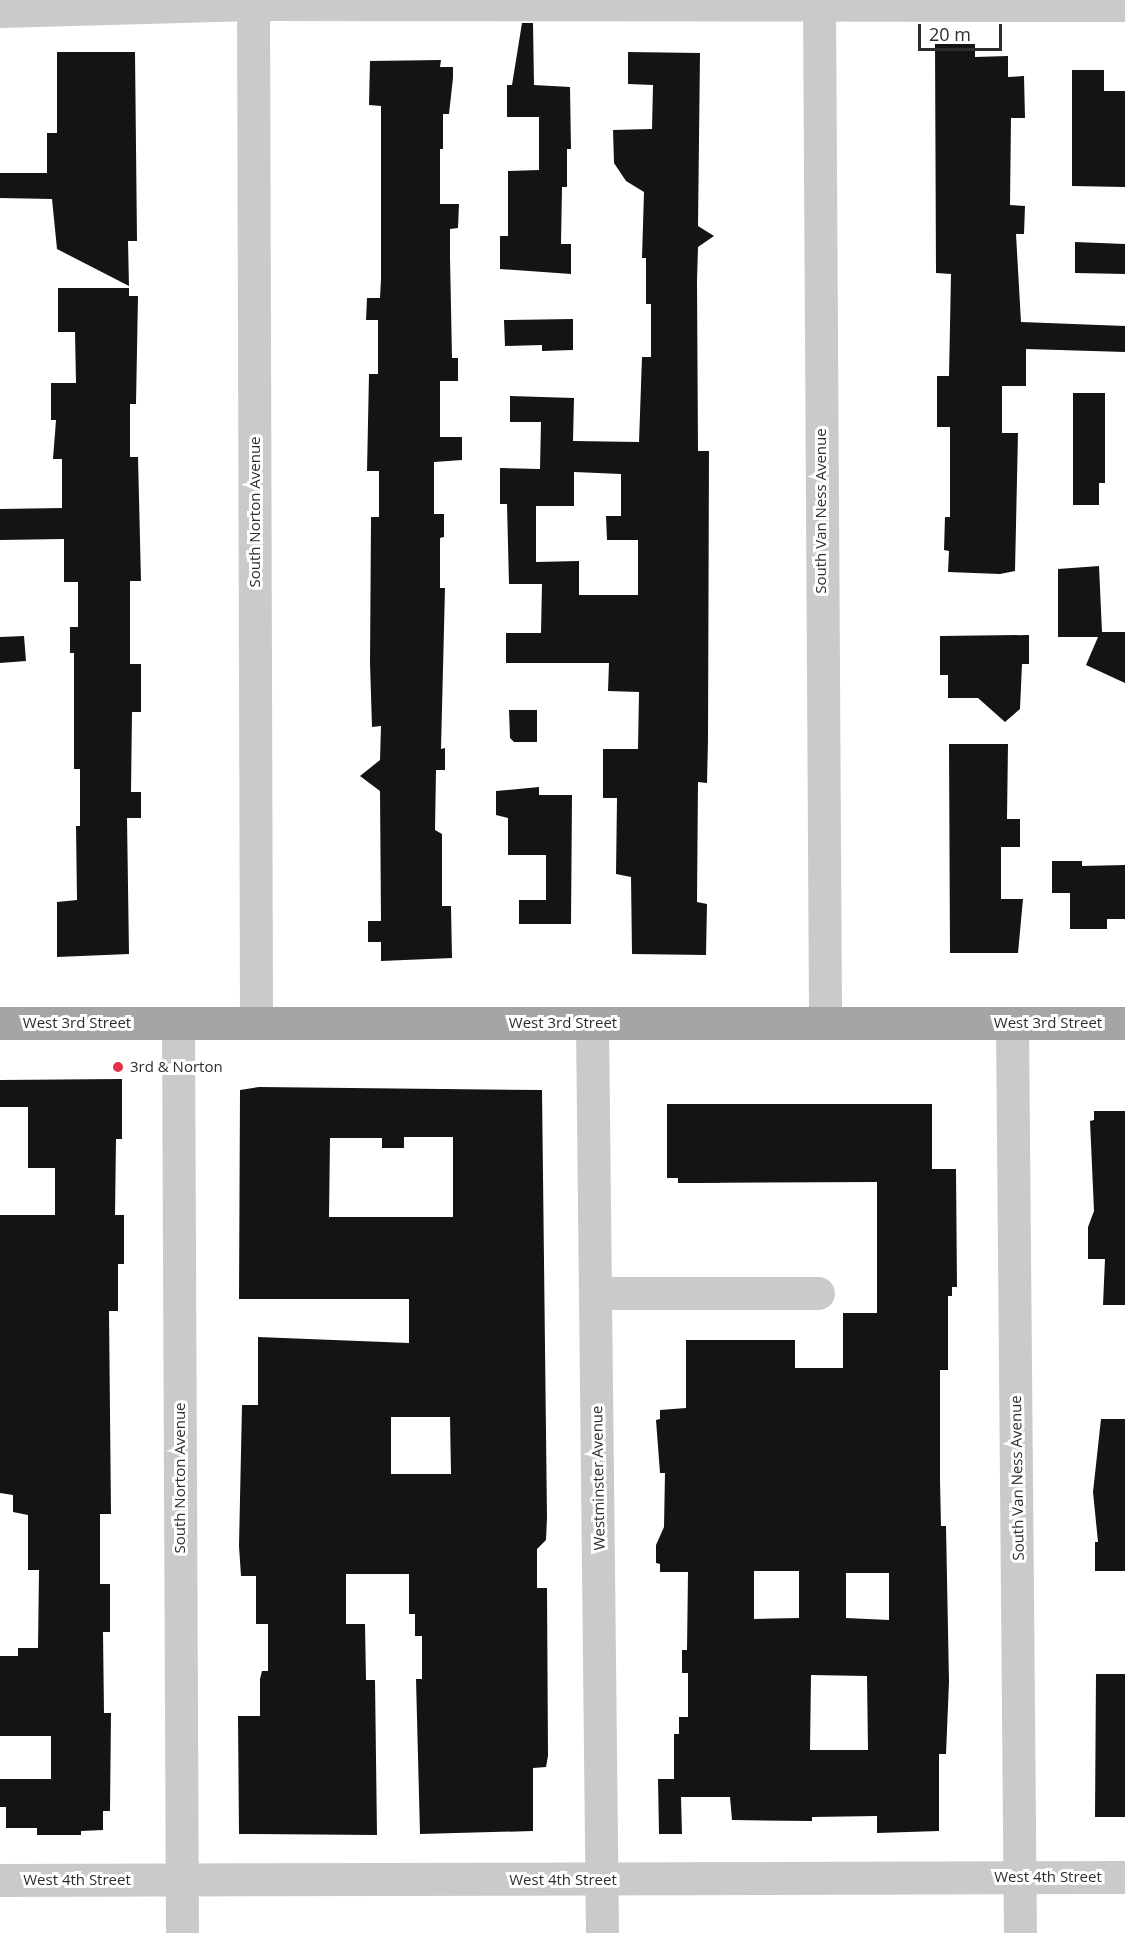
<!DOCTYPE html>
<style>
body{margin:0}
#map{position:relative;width:1125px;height:1933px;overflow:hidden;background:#fff;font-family:"Open Sans",sans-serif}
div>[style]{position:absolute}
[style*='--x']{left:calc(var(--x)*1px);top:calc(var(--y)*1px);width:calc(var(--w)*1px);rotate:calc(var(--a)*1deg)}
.building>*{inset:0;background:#141414}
.minor>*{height:33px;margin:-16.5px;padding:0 16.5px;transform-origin:16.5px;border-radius:16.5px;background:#cacaca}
.major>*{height:33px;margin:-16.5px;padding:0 16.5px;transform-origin:16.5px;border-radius:16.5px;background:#a5a5a5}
.dots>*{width:16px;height:16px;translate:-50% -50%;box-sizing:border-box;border:3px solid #fff;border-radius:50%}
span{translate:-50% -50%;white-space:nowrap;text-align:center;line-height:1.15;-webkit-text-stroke:6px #fff;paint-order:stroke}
.street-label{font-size:15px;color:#2d2d2d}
.poi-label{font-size:15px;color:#2d2d2d}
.left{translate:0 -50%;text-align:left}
.scale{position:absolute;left:918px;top:24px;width:84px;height:27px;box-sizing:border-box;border:3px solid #2d2d2d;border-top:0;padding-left:8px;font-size:18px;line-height:21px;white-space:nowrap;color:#2d2d2d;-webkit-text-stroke:4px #fff;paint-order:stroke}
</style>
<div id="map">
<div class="building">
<div style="clip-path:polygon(522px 23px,533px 23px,534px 85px,570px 87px,571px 149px,567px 149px,567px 187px,562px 187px,561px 244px,571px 244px,571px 274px,500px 269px,500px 236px,508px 236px,508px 171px,539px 170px,539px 117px,507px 117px,507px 85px,512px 85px)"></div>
<div style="clip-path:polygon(935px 44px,975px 44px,975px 57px,1008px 56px,1008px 77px,1024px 76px,1025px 118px,1011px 118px,1010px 205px,1025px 206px,1024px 234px,1016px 234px,1021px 322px,1125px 326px,1125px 352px,1026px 349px,1026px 386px,1002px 386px,1002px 433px,1018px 433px,1015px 571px,1000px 574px,948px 572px,949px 551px,944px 550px,945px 517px,950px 517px,950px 427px,937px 427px,937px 376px,949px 376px,951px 274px,936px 273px)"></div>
<div style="clip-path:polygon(57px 52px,135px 52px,137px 241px,128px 241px,129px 286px,57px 249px,52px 199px,0 198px,0 173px,47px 173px,47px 133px,57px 133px)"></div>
<div style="clip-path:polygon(evenodd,628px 52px,700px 53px,698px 226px,714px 236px,698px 247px,697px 281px,698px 451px,709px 451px,708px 740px,707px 783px,698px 782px,697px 902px,707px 904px,706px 955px,632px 954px,631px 877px,616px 874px,617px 798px,603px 798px,603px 749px,638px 749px,639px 692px,608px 691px,609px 663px,506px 663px,506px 633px,541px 633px,542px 584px,509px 584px,507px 504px,500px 504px,500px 468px,540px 469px,541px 422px,510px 422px,510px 396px,574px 398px,573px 441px,639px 442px,642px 357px,651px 357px,651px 304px,646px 304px,646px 258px,642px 258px,644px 192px,626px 181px,614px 163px,613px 130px,652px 129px,653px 85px,628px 84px,628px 52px,574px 472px,621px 474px,621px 516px,606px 516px,607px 540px,638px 540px,638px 595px,579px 595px,579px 561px,536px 562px,536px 506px,574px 506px,574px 472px)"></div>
<div style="clip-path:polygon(441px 60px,440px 67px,453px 67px,453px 78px,449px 114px,443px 114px,443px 149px,440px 149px,440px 204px,459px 204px,458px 228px,450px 229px,450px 257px,452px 358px,458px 358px,458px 381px,440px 381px,440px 437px,462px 437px,462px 460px,434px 462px,434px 514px,444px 514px,444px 537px,440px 538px,440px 588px,445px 588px,441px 749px,445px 748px,445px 770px,436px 770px,435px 830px,442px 834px,442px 906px,451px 906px,452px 958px,381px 961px,381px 942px,368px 942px,368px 921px,381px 921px,380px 791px,360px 776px,380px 760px,381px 726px,372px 727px,370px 663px,371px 517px,379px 517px,379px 471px,367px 471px,369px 374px,378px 374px,378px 320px,366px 320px,367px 298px,380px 298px,381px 279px,381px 106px,369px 105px,370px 61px)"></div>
<div style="clip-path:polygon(1072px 70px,1104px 70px,1104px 91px,1125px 91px,1125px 187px,1072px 186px)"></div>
<div style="clip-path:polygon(1075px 242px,1125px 244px,1125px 274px,1075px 273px)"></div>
<div style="clip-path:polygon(58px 288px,129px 288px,129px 296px,138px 296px,136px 404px,130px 404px,130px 457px,138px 457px,141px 581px,130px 581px,130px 664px,141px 664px,141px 712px,132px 712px,131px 792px,141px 792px,141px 818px,127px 818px,129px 954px,57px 957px,57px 902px,77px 900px,76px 826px,80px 826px,80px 769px,74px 769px,74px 653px,70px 653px,70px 627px,78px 627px,78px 582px,64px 582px,64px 539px,0 540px,0 509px,62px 508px,62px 459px,53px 459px,56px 420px,51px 420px,51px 383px,76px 383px,75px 332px,58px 332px)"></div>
<div style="clip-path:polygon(573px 319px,573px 350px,542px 351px,542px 345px,505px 346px,504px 320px)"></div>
<div style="clip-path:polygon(1073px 393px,1105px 393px,1105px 483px,1099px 483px,1099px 505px,1073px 505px)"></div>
<div style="clip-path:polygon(1099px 566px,1102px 632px,1125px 632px,1125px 683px,1086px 665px,1098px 637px,1058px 637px,1058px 569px)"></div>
<div style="clip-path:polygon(1029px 635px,1029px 664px,1022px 664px,1020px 709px,1005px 722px,978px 698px,948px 698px,948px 675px,940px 675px,940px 636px)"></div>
<div style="clip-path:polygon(24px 636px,26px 661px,0 663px,0 637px)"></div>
<div style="clip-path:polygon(509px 710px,537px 710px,537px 742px,514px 742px,510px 738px)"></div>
<div style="clip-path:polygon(949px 744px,1008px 744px,1007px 819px,1020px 819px,1020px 847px,1001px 847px,1001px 899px,1023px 899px,1018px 953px,950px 953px)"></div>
<div style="clip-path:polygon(539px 787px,539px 795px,572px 795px,571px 924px,519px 924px,519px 900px,546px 900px,546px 855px,508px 855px,508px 818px,496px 815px,496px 791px)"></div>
<div style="clip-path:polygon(1052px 861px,1082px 861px,1082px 866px,1125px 865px,1125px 919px,1107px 919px,1107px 929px,1070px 929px,1070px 893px,1052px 893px)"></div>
<div style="clip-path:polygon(122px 1079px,122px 1139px,116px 1139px,115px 1215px,124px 1215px,124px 1264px,118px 1264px,118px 1311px,109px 1311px,111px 1514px,100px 1514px,100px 1584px,110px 1584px,110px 1632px,103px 1632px,104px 1713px,111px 1713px,110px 1811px,103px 1811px,103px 1830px,81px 1831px,81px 1835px,37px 1835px,37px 1828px,6px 1828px,6px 1807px,0 1807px,0 1779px,51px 1779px,51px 1736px,0 1736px,0 1656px,18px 1656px,18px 1648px,38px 1648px,39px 1570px,28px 1570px,28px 1515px,13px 1512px,13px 1495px,0 1493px,0 1215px,55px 1215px,55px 1168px,28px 1168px,28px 1107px,0 1107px,0 1080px)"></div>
<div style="clip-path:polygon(evenodd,259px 1087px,542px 1090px,547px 1518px,546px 1540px,537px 1549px,537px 1588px,547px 1588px,548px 1756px,546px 1767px,533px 1768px,533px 1831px,420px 1834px,416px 1679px,422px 1679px,422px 1636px,415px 1636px,415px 1614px,409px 1614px,409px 1574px,346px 1574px,346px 1624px,365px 1624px,366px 1680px,375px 1680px,377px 1835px,239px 1834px,238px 1716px,260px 1716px,260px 1679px,262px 1671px,268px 1671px,268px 1624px,256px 1624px,256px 1576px,241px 1576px,239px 1546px,242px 1405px,258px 1405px,258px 1337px,409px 1343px,409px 1299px,239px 1299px,240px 1090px,259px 1087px,404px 1137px,453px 1137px,453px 1217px,329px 1217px,330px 1138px,382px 1138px,382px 1148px,404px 1148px,404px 1137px,259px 1087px,391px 1417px,450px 1417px,451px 1474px,391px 1474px,391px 1417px)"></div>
<div style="clip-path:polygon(evenodd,667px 1104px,932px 1104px,932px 1169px,956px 1169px,957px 1287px,952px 1287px,952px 1296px,948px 1296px,948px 1370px,940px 1370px,940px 1481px,941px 1526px,946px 1526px,949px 1682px,946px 1754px,939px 1754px,939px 1831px,877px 1833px,877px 1816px,812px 1817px,812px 1821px,732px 1820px,730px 1797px,681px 1797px,682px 1834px,659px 1834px,658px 1779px,674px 1779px,674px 1734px,679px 1734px,679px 1717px,688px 1717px,688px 1673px,682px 1673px,682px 1650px,687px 1650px,688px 1572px,660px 1572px,660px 1564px,656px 1563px,656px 1545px,664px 1527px,665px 1473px,660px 1473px,656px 1420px,660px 1419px,660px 1410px,686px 1408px,686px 1340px,795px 1340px,795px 1368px,843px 1368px,843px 1313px,877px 1313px,877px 1182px,678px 1183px,678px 1178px,667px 1178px,667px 1104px,754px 1571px,799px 1571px,799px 1618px,754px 1619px,754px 1571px,667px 1104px,846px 1573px,889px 1573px,889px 1620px,846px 1618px,846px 1573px,667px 1104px,811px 1675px,867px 1676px,868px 1750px,810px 1750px,811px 1675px)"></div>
<div style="clip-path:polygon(1094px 1111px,1125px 1111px,1125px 1305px,1103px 1305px,1105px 1259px,1088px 1259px,1088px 1227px,1094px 1211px,1090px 1121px,1094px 1120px)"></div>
<div style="clip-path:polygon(1101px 1419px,1125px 1419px,1125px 1571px,1095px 1571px,1095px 1542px,1098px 1542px,1093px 1492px)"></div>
<div style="clip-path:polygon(1096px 1674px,1125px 1674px,1125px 1817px,1095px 1817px)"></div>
</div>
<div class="minor">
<div style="--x:253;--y:0;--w:1023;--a:89.83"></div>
<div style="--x:819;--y:0;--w:1022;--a:89.66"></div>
<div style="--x:0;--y:11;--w:253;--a:-1.6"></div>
<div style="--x:253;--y:4;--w:872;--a:0.07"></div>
<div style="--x:178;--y:1023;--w:910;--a:89.75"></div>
<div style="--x:592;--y:1023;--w:910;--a:89.37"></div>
<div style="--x:1012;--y:1023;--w:910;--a:89.5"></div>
<div style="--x:595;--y:1293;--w:223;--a:0"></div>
<div style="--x:0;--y:1880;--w:1125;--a:-0.15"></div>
</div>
<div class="major">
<div style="--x:0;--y:1023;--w:1125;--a:0"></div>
</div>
<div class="dots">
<div style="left:118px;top:1067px;background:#e13146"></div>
</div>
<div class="street-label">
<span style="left:821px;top:511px;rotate:-90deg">South Van Ness Avenue</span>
<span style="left:255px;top:512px;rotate:-90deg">South Norton Avenue</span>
<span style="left:77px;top:1023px">West 3rd Street</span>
<span style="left:563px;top:1023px">West 3rd Street</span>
<span style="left:1048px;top:1023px">West 3rd Street</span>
<span style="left:180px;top:1478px;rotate:-90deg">South Norton Avenue</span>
<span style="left:598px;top:1478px;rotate:-91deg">Westminster Avenue</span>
<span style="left:1017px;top:1478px;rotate:-91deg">South Van Ness Avenue</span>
<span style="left:1048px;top:1877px">West 4th Street</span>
<span style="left:77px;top:1880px">West 4th Street</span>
<span style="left:563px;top:1880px">West 4th Street</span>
</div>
<div class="poi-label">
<span class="left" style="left:130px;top:1067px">3rd &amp; Norton</span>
</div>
<div class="scale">20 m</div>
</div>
